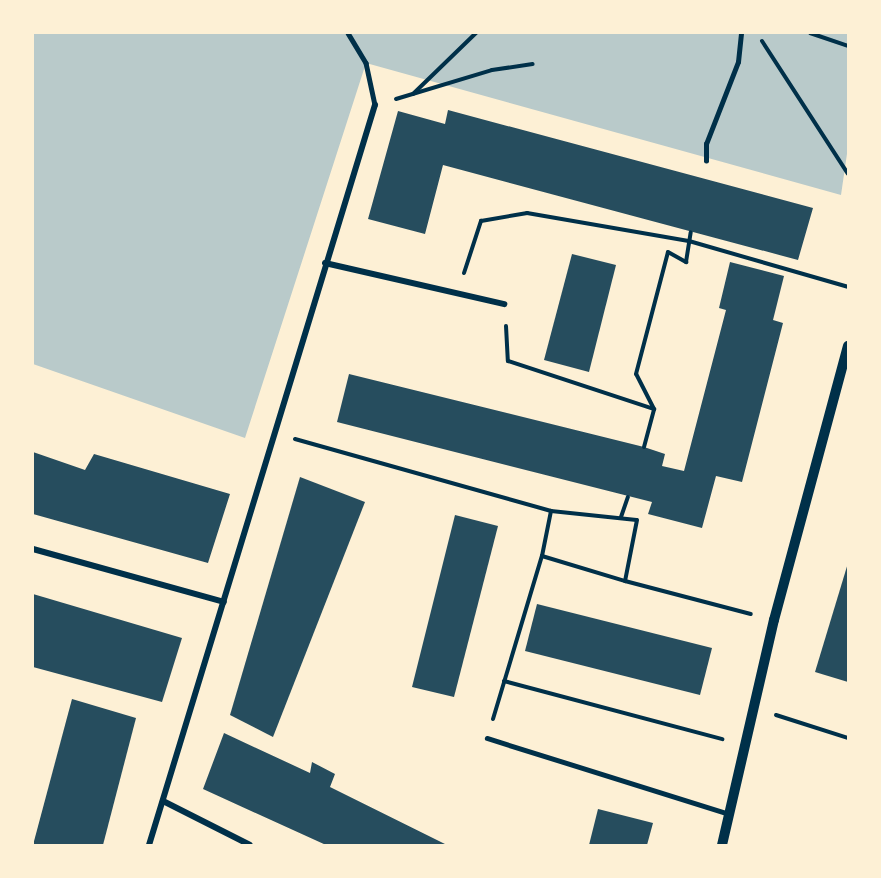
<!DOCTYPE html>
<style>
body{margin:0}
#map{position:relative;width:881px;height:878px;overflow:hidden;background:#fdf0d5;font-family:Merriweather,serif}
div>[style]{position:absolute}
[style*='--x']{left:calc(var(--x)*1px);top:calc(var(--y)*1px);width:calc(var(--w)*1px);rotate:calc(var(--a)*1deg)}
.green>*{inset:0;background:#b9caca}
.building>*{inset:0;background:#264d5e}
.path>*{height:4px;margin:-2px;padding:0 2px;transform-origin:2px;border-radius:2px;background:#003049}
.service>*{height:4.5px;margin:-2.25px;padding:0 2.25px;transform-origin:2.25px;border-radius:2.25px;background:#003049}
.minor>*{height:6px;margin:-3px;padding:0 3px;transform-origin:3px;border-radius:3px;background:#003049}
.tertiary>*{height:10px;margin:-5px;padding:0 5px;transform-origin:5px;border-radius:5px;background:#003049}
span{translate:-50% -50%;white-space:nowrap;text-align:center;line-height:1.15;-webkit-text-stroke:6px #fdf0d5;paint-order:stroke}
.frame{position:absolute;inset:0;border:34px solid #fdf0d5;pointer-events:none}
</style>
<div id="map">
<div class="green">
<div style="clip-path:polygon(33px 33px,848px 33px,848px 147px,841px 195px,366px 63px,245px 438px,33px 364px)"></div>
</div>
<div class="building">
<div style="clip-path:polygon(448px 110px,813px 208px,798px 260px,443px 165px,425px 234px,368px 219px,398px 111px,445px 124px)"></div>
<div style="clip-path:polygon(572px 254px,616px 265px,589px 372px,544px 360px)"></div>
<div style="clip-path:polygon(730px 262px,784px 276px,773px 320px,783px 323px,742px 482px,716px 476px,702px 528px,648px 514px,652px 502px,337px 422px,349px 374px,644px 447px,665px 454px,662px 466px,684px 471px,726px 310px,719px 308px)"></div>
<div style="clip-path:polygon(33px 452px,85px 470px,94px 454px,230px 494px,208px 563px,33px 514px)"></div>
<div style="clip-path:polygon(300px 477px,365px 502px,273px 737px,230px 715px)"></div>
<div style="clip-path:polygon(455px 515px,498px 526px,454px 697px,412px 687px)"></div>
<div style="clip-path:polygon(848px 563px,848px 682px,815px 672px)"></div>
<div style="clip-path:polygon(33px 594px,182px 638px,162px 702px,33px 667px)"></div>
<div style="clip-path:polygon(537px 604px,712px 648px,700px 695px,525px 651px)"></div>
<div style="clip-path:polygon(72px 699px,136px 718px,103px 845px,33px 845px)"></div>
<div style="clip-path:polygon(224px 733px,310px 773px,312px 762px,335px 774px,330px 787px,447px 845px,326px 845px,203px 789px)"></div>
<div style="clip-path:polygon(598px 809px,653px 823px,647px 845px,589px 845px)"></div>
</div>
<div class="path">
<div style="--x:810;--y:33;--w:40;--a:18.9"></div>
<div style="--x:762;--y:41;--w:158;--a:57.1"></div>
<div style="--x:413;--y:94;--w:88;--a:-44.1"></div>
<div style="--x:396;--y:99;--w:100;--a:-16.8"></div>
<div style="--x:492;--y:70;--w:41;--a:-8.3"></div>
<div style="--x:464;--y:273;--w:55;--a:-71.9"></div>
<div style="--x:481;--y:221;--w:47;--a:-9.9"></div>
<div style="--x:527;--y:213;--w:164;--a:9.8"></div>
<div style="--x:689;--y:241;--w:166;--a:16.1"></div>
<div style="--x:506;--y:326;--w:35;--a:87"></div>
<div style="--x:508;--y:361;--w:154;--a:18.2"></div>
<div style="--x:654;--y:409;--w:39;--a:-117"></div>
<div style="--x:636;--y:374;--w:126;--a:-75.3"></div>
<div style="--x:668;--y:252;--w:21;--a:29"></div>
<div style="--x:686;--y:262;--w:30;--a:-81"></div>
<div style="--x:295;--y:439;--w:266;--a:15.7"></div>
<div style="--x:551;--y:511;--w:86;--a:6"></div>
<div style="--x:637;--y:520;--w:62;--a:101.1"></div>
<div style="--x:625;--y:581;--w:130;--a:14.7"></div>
<div style="--x:644;--y:447;--w:39;--a:-75"></div>
<div style="--x:621;--y:517;--w:21;--a:-71"></div>
<div style="--x:542;--y:556;--w:46;--a:-78.7"></div>
<div style="--x:504;--y:681;--w:226;--a:14.9"></div>
<div style="--x:776;--y:715;--w:76;--a:17.7"></div>
<div style="--x:493;--y:719;--w:170;--a:-73.3"></div>
<div style="--x:542;--y:556;--w:87;--a:16.8"></div>
</div>
<div class="service">
<div style="--x:348;--y:33;--w:35;--a:59"></div>
<div style="--x:366;--y:63;--w:43;--a:77.9"></div>
<div style="--x:706;--y:161;--w:17;--a:-90"></div>
<div style="--x:706;--y:144;--w:88;--a:-68.7"></div>
<div style="--x:738;--y:62;--w:29;--a:-84"></div>
<div style="--x:487;--y:738;--w:254;--a:17.4"></div>
</div>
<div class="minor">
<div style="--x:325;--y:263;--w:184;--a:12.9"></div>
<div style="--x:33;--y:549;--w:198;--a:15.5"></div>
<div style="--x:163;--y:801;--w:97;--a:26.8"></div>
<div style="--x:149;--y:845;--w:774;--a:-73.02"></div>
</div>
<div class="tertiary">
<div style="--x:722;--y:845;--w:231;--a:-77"></div>
<div style="--x:774;--y:620;--w:284;--a:-74.9"></div>
</div>
<div class="frame"></div>
</div>
